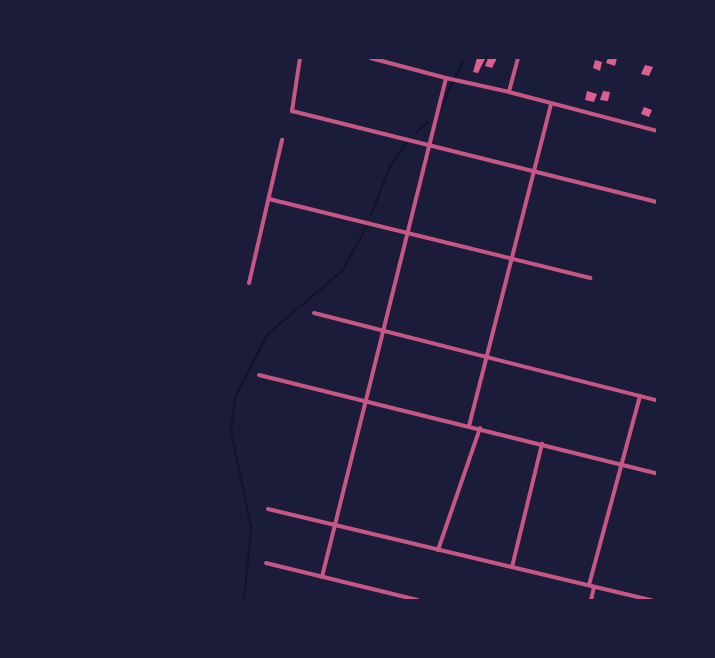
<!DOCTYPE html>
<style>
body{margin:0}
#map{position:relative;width:715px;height:658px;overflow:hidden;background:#1b1b3a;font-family:Lora,serif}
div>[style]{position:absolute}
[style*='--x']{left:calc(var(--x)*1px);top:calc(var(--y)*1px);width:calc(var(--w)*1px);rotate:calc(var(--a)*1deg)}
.stream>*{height:2px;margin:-1px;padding:0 1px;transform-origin:1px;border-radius:1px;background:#12122b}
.building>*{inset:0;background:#dd5f8e}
.minor>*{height:4px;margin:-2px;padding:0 2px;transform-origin:2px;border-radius:2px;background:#c65784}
span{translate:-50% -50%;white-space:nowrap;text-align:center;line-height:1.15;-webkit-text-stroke:5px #1b1b3a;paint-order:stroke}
.frame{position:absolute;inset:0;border:59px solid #1b1b3a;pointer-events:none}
</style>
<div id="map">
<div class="stream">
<div style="--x:440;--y:110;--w:57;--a:-65.2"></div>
<div style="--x:416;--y:133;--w:16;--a:-43"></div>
<div style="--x:371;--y:215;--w:53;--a:-68.8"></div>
<div style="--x:390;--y:166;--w:31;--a:-54"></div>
<div style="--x:244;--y:600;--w:73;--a:-84.5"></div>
<div style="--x:251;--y:527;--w:98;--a:-101.8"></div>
<div style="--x:231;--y:431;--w:34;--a:-83"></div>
<div style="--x:235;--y:397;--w:71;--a:-62.4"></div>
<div style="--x:268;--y:334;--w:99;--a:-40.5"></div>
<div style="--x:343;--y:270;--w:52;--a:-61.5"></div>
</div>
<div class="building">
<div style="clip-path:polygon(477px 58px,485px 59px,478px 73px,473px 72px)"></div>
<div style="clip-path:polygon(488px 58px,497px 58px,492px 68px,485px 66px)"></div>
<div style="clip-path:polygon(608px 58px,617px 58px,615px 66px,606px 63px)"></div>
<div style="clip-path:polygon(595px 60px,602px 62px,600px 71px,593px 68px)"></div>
<div style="clip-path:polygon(645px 65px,653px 67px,649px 76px,641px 74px)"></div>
<div style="clip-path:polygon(587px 91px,597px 94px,594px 102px,585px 100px)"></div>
<div style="clip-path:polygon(603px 91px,610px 92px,608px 101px,600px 100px)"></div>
<div style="clip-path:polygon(644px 107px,652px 110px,649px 117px,641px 114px)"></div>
</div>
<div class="minor">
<div style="--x:300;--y:58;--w:54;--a:98.6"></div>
<div style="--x:292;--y:111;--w:377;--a:14"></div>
<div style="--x:518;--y:58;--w:35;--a:105"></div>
<div style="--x:509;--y:92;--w:154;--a:14.7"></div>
<div style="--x:446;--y:78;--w:65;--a:12.5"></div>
<div style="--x:269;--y:199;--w:331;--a:13.8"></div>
<div style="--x:249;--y:283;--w:147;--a:-77"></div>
<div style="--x:314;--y:313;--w:355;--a:14.3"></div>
<div style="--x:259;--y:375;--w:411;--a:13.9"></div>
<div style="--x:469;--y:426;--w:332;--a:-75.7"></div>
<div style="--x:268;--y:509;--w:394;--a:13.4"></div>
<div style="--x:438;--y:550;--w:129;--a:-71"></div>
<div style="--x:266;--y:563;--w:156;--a:13.7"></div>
<div style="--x:512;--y:567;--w:127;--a:-76.3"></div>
<div style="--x:322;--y:577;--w:514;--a:-76.04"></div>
<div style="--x:446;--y:78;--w:78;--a:-165.1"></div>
<div style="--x:589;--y:585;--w:196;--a:-74.9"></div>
<div style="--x:591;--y:600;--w:13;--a:-77"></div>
</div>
<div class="frame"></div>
</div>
